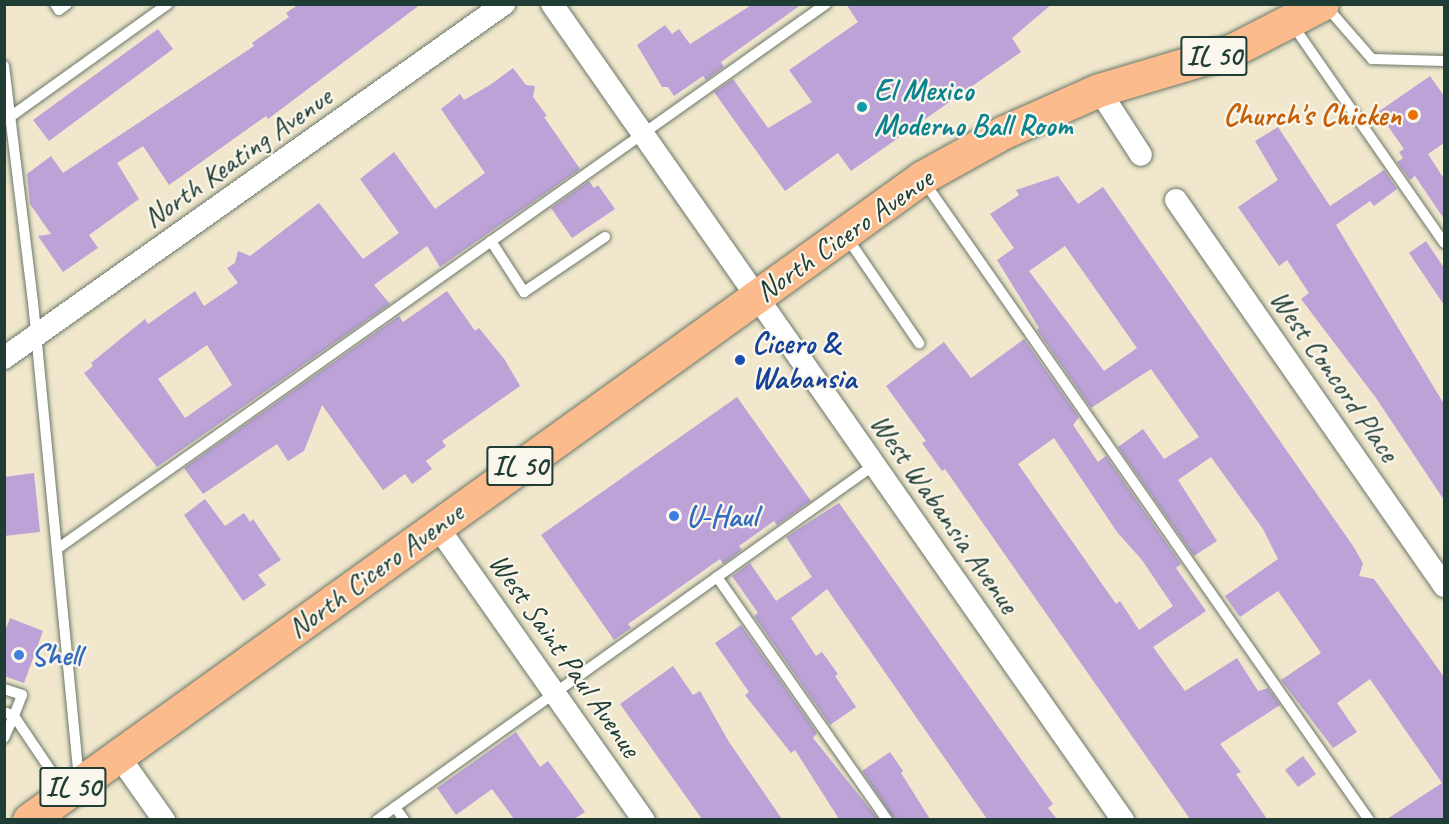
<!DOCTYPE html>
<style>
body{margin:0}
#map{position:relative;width:1449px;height:824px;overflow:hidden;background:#f0e7cc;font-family:Caveat,sans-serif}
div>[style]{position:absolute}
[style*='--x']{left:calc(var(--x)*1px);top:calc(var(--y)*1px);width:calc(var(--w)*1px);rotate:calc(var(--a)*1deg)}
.building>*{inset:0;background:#bca2d7}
.roads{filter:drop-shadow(0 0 2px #687869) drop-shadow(0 0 2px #687869)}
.lane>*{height:10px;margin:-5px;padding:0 5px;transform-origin:5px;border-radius:5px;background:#fff}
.street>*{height:22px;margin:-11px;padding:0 11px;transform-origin:11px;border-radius:11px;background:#fff}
.primary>*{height:33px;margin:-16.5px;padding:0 16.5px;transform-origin:16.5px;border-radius:16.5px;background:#fbbb8c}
.dots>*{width:16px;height:16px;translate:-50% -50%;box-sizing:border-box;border:3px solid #fbf7ec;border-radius:50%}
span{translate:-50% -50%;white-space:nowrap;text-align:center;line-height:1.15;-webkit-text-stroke:4.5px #fbf7ec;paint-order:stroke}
.shield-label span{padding:2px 4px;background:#fbf7ec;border:2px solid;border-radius:4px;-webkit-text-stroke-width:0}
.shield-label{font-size:28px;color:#1f3d34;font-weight:700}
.culture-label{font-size:30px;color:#0d838f;font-weight:700}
.left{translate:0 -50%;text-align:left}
.food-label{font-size:30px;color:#c56008;font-weight:700}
.right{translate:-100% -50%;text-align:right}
.street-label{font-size:30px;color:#1f3d34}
.transit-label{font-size:30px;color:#164399;font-weight:700}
.shop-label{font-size:30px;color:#366cbe;font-weight:700}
.frame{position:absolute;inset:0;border:6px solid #1f3d34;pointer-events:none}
</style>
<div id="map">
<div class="building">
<div style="clip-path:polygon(299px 4px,421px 4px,268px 119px,266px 116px,169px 185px,143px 146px,117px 163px,139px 199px,89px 235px,98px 248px,63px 272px,38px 236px,51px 234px,30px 204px,27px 174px,51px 156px,63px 173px,254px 46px,252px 43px,289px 17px,286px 13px)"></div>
<div style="clip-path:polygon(753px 4px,802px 4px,721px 62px,724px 67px,706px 80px,703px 76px,674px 96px,668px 87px,662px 87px,637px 45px,665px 25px,672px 34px,679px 29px,690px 44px)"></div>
<div style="clip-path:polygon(846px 4px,1052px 4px,1012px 38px,1021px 52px,851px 171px,838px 153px,785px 191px,714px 92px,733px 79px,768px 128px,812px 102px,789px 70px,858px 22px)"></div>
<div style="clip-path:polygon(158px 29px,173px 49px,49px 141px,33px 120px)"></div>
<div style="clip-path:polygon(evenodd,513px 68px,526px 85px,535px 86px,533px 97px,547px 116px,544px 117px,580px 169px,440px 267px,427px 246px,374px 285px,390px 304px,157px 467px,84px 373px,93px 366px,91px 363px,145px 319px,148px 324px,195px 291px,204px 306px,238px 283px,227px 268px,235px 263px,238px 251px,250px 256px,319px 203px,363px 259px,399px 233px,360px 179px,394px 152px,435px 209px,485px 173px,441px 109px,460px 94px,464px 100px,490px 85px,513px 68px,207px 345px,232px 385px,185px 418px,158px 379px,207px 345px)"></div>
<div style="clip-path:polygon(1430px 76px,1444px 96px,1444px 143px,1428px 154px,1444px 179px,1444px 219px,1415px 176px,1410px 180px,1397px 162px,1403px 158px,1399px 152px,1404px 149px,1378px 112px)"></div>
<div style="clip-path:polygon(1278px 127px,1330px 206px,1384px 170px,1397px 189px,1374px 206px,1370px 201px,1336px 225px,1444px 404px,1444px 500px,1376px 398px,1301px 299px,1309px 293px,1287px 260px,1279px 266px,1238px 207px,1278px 180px,1255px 141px)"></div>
<div style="clip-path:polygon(evenodd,1058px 176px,1078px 204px,1103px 187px,1353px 546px,1363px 563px,1359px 576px,1374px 579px,1444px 677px,1444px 819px,1387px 819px,1442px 783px,1370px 679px,1337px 703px,1357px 732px,1333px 748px,1281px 680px,1321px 653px,1278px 591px,1240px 617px,1225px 596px,1278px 559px,1263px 529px,1211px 457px,1178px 480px,1217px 541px,1194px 556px,1118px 447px,1143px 429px,1164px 459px,1199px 437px,1151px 369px,1091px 408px,1037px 330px,1039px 328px,997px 260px,1014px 248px,990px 214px,1019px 195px,1016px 190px,1058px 176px,1065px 246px,1137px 348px,1104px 371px,1029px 271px,1065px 246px)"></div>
<div style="clip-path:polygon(589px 181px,594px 188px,598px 185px,615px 209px,572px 238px,551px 208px)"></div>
<div style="clip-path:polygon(1426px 241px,1444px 268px,1444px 305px,1409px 253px)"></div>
<div style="clip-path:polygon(447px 291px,475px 331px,479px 328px,505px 360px,520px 386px,442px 441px,446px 446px,426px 461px,432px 469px,412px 484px,405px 474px,383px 490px,322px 405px,304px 451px,288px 461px,277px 444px,203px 494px,184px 468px,399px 316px,403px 322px)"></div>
<div style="clip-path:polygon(evenodd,1024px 339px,1079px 417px,1073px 425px,1098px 462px,1106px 456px,1181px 564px,1176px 568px,1206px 611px,1153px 647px,1185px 691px,1237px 658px,1258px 691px,1268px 688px,1280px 705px,1220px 744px,1241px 772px,1236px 774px,1267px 819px,1190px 819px,945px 469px,942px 471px,922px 443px,926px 441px,886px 386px,944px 342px,971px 378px,1024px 339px,1054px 438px,1117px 532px,1142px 560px,1173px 606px,1139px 630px,1120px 601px,1116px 604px,1018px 464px,1054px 438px)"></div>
<div style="clip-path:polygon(737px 397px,811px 501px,777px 525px,774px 521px,739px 546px,742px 550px,723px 564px,720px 559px,628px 624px,631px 628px,614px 640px,541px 535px)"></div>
<div style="clip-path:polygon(34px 473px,40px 532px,4px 536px,4px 477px)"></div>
<div style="clip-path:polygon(205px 499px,225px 526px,244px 513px,250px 522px,253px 519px,281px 560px,258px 575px,266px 585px,243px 601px,184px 515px)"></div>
<div style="clip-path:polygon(839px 503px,1053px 804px,1048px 808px,1057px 819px,987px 819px,827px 589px,791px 618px,816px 656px,822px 652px,838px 674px,835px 676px,856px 707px,830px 725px,754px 616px,758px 613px,732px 576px,750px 563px,776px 601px,812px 577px,786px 537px)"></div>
<div style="clip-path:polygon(10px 618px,43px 631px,24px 683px,4px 676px,4px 634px)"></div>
<div style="clip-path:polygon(741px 625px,817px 733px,813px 738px,878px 819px,839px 819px,795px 750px,791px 753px,745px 695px,749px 692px,715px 643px)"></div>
<div style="clip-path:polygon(673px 666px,693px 695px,700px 691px,729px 742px,782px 819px,702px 819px,620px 704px)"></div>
<div style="clip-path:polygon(516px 732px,540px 767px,548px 761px,585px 812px,574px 819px,514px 819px,492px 789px,456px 815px,437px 788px)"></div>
<div style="clip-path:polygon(890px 752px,903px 771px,901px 773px,930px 819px,894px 819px,862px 771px)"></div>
<div style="clip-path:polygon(1303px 756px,1316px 774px,1298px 787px,1285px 770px)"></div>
</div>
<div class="roads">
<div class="lane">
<div style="--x:55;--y:4;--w:7;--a:56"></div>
<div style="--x:59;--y:10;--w:10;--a:-37"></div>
<div style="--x:1325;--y:5;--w:72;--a:49"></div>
<div style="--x:1372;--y:59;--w:72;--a:1.6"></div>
<div style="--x:1292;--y:24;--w:267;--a:55.2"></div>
<div style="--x:4;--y:66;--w:238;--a:83"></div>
<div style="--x:33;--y:302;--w:478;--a:84.5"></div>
<div style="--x:10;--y:117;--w:194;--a:-35.6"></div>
<div style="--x:923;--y:180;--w:780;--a:55.13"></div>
<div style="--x:846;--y:236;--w:130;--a:55.7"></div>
<div style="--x:491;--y:241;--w:61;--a:57.1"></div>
<div style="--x:524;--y:292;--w:98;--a:-34.2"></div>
<div style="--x:57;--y:549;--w:943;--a:-35.33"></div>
<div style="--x:717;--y:577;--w:297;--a:55"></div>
<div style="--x:4;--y:689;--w:19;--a:18"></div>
<div style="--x:22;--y:695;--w:22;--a:111"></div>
<div style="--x:14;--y:716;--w:89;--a:56"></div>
<div style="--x:4;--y:738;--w:24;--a:-66"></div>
<div style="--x:14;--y:716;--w:8;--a:-157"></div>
<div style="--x:395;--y:807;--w:16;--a:55"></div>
<div style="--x:377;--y:820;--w:611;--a:-35.54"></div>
</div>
<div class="street">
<div style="--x:552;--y:4;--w:996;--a:55.02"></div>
<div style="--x:1099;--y:90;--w:77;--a:57.1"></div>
<div style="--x:1176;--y:200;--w:470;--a:55.2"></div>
<div style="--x:4;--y:358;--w:613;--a:-35.3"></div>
<div style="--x:437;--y:526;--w:360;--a:54.9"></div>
<div style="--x:118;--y:755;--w:80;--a:54.7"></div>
</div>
<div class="primary">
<div style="--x:29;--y:820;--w:1099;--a:-35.74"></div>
<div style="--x:921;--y:178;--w:95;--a:-29"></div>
<div style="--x:1004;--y:132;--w:104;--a:-23.9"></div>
<div style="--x:1099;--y:90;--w:140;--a:-16.6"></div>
<div style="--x:1233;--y:50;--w:100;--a:-27.3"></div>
</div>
</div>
<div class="dots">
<div style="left:862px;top:107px;background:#0f9aa8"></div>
<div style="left:1413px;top:115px;background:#e8710a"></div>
<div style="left:740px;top:360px;background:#1a4fb4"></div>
<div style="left:674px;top:516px;background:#3f7fe0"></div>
<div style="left:19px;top:655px;background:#3f7fe0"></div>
</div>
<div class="shield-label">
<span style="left:1214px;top:56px">IL 50</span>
<span style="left:520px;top:466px">IL 50</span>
<span style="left:73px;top:787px">IL 50</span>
</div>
<div class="culture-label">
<span class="left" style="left:874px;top:107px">El Mexico<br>Moderno Ball Room</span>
</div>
<div class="food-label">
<span class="right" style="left:1401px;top:115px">Church's Chicken</span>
</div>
<div class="street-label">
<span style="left:237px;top:157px;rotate:-35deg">North Keating Avenue</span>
<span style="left:844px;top:235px;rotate:-35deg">North Cicero Avenue</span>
<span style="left:1335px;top:375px;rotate:55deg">West Concord Place</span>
<span style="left:945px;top:513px;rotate:55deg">West Wabansia Avenue</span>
<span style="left:375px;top:570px;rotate:-36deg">North Cicero Avenue</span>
<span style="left:565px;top:655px;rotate:55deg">West Saint Paul Avenue</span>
</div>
<div class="transit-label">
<span class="left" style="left:752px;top:360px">Cicero &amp;<br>Wabansia</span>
</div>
<div class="shop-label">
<span class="left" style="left:686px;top:516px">U-Haul</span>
<span class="left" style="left:31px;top:655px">Shell</span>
</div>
<div class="frame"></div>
</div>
